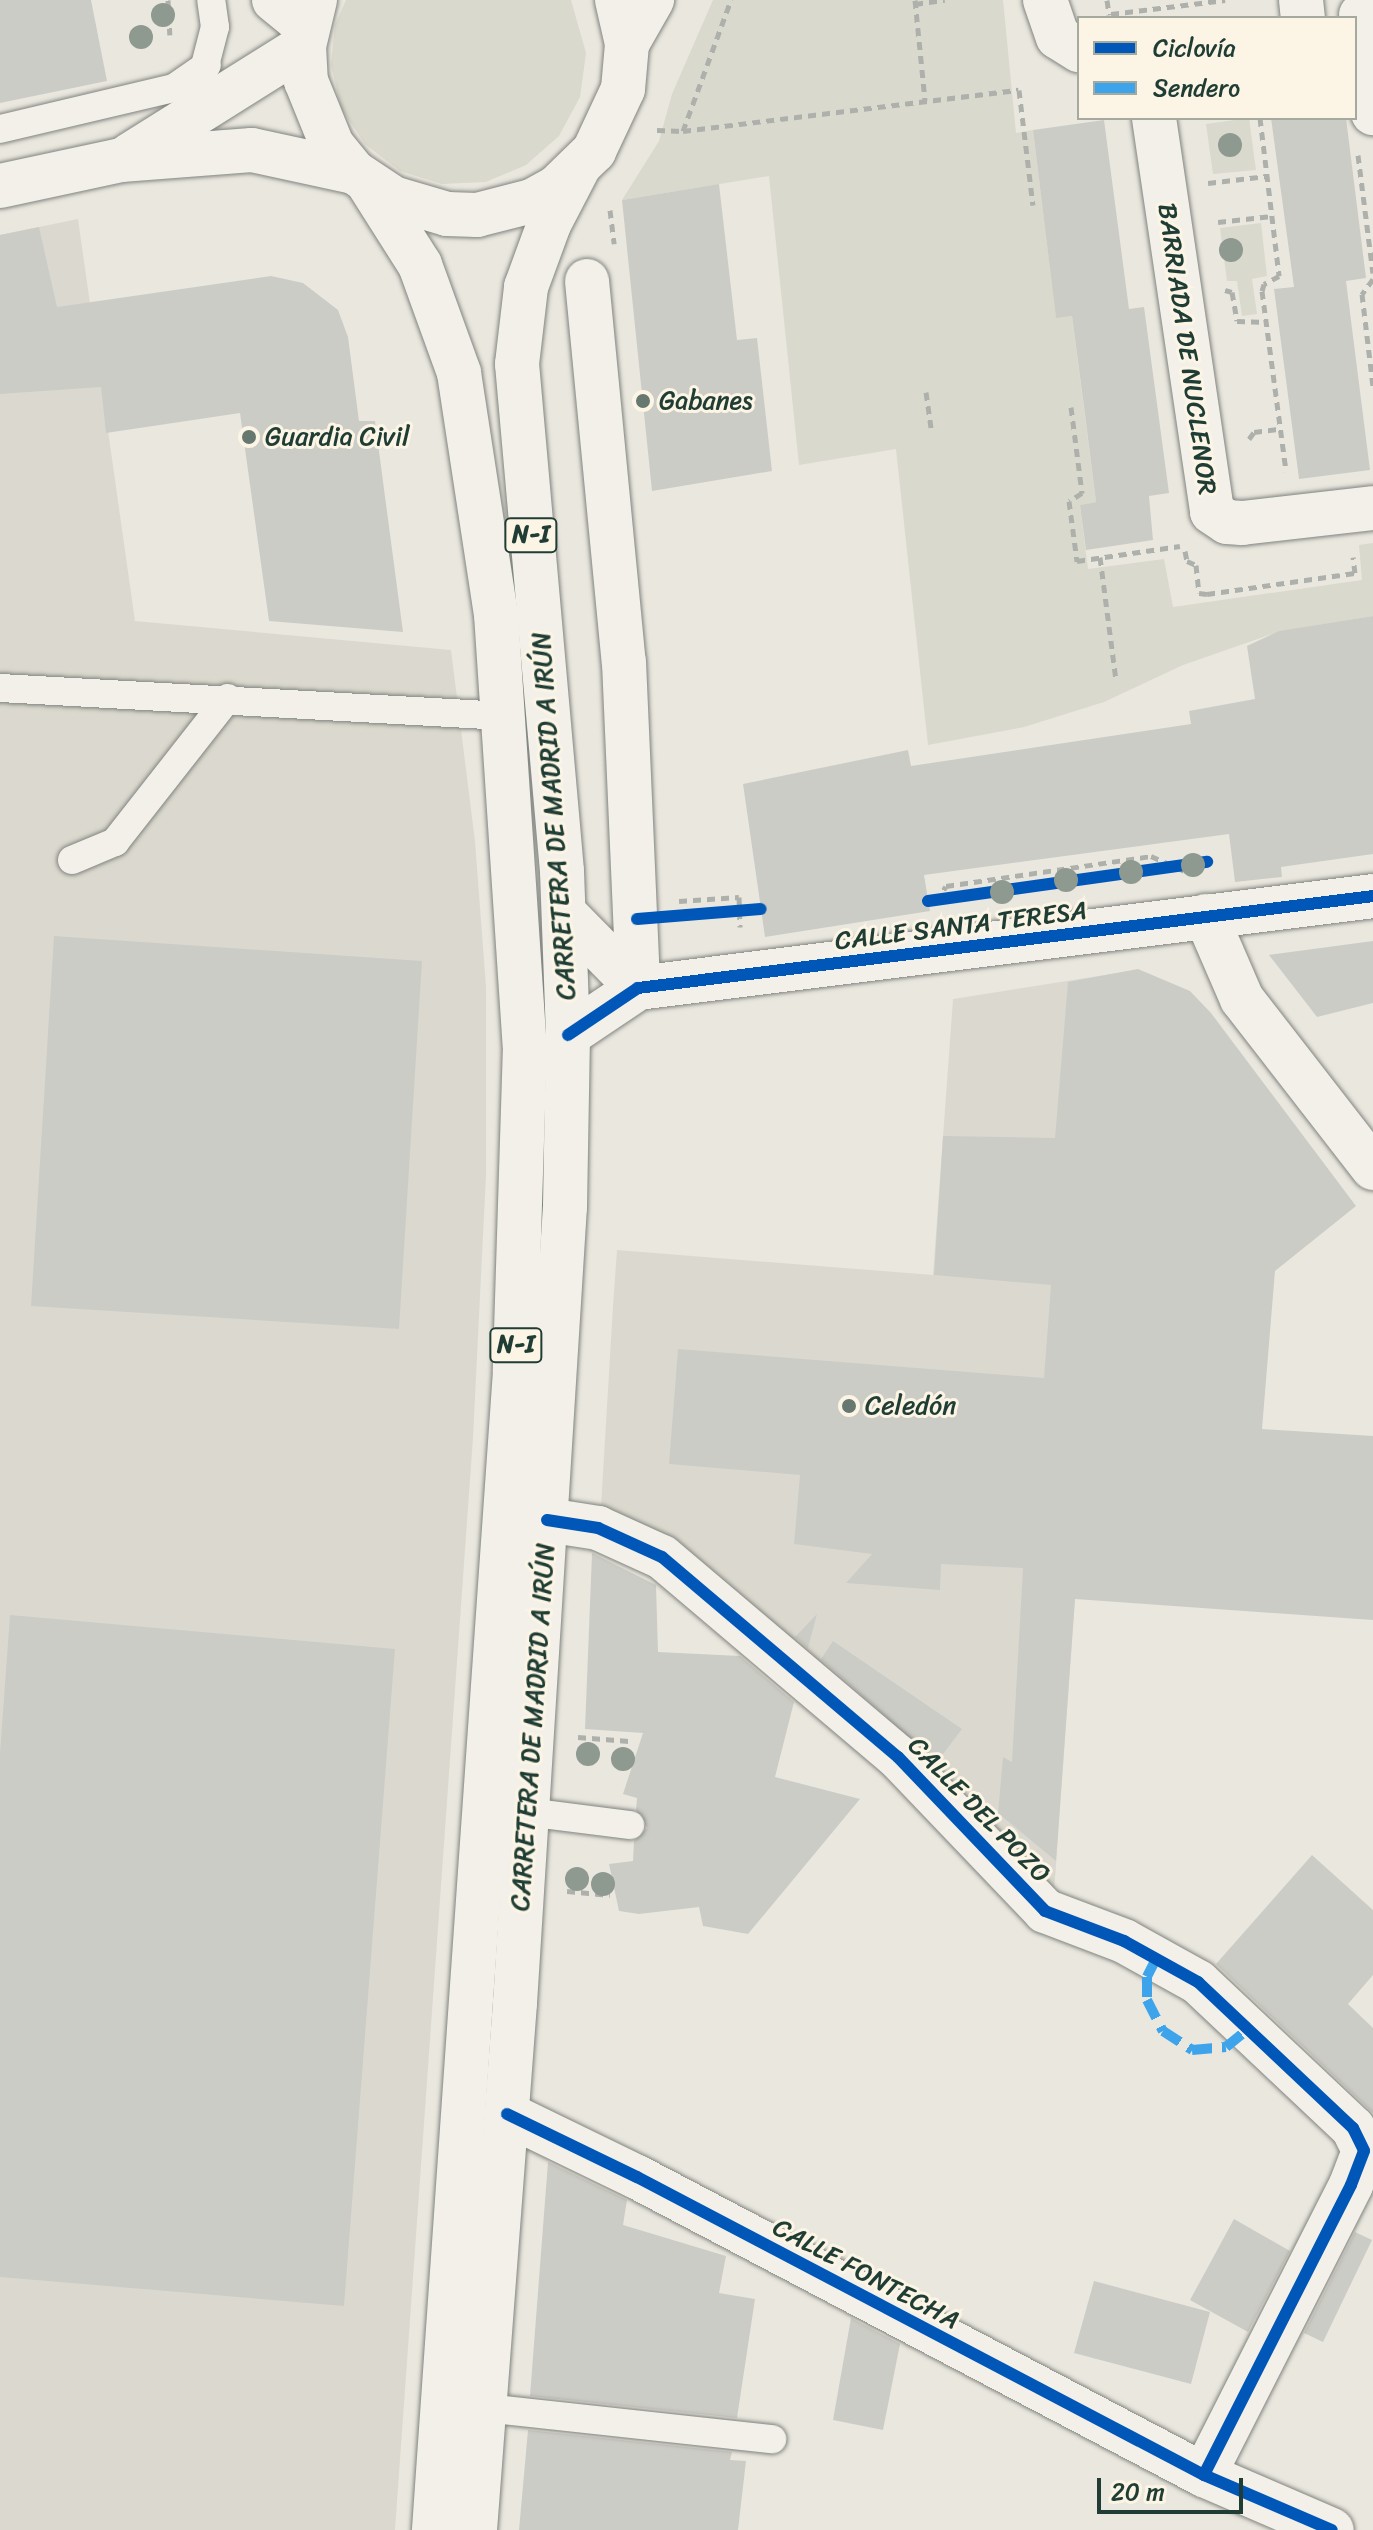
<!DOCTYPE html>
<meta charset="utf-8">
<style>
body{margin:0}
#map{position:relative;width:1373px;height:2530px;overflow:hidden;background:#eae7df;font-family:Sriracha,sans-serif}
div>[style]{position:absolute}
[style*='--x']{left:calc(var(--x)*1px);top:calc(var(--y)*1px);width:calc(var(--w)*1px);rotate:calc(var(--a)*1deg)}
.built>*{inset:0;background:#dbd9cf}
.green>*{inset:0;background:#dad9cd}
.building>*{inset:0;background:#ccccc6}
.path>*{height:5px;margin-top:-2.5px;transform-origin:0;background:repeating-linear-gradient(90deg,#aeb1ab 0 8px,transparent 0 14px)}
.roads{filter:drop-shadow(0 0 2px #80847f) drop-shadow(0 0 2px #80847f)}
.service>*{height:28px;margin:-14px;padding:0 14px;transform-origin:14px;border-radius:14px;background:#f3f0ea}
.minor>*{height:44px;margin:-22px;padding:0 22px;transform-origin:22px;border-radius:22px;background:#f3f0ea}
.secondary>*{height:44px;margin:-22px;padding:0 22px;transform-origin:22px;border-radius:22px;background:#f3f0ea}
.trunk>*{height:44px;margin:-22px;padding:0 22px;transform-origin:22px;border-radius:22px;background:#f3f0ea}
.quiet>*{height:10px;margin-top:-5px;transform-origin:0;background:repeating-linear-gradient(90deg,#3da4eb 0 20px,transparent 0 30px)}
.cycleway>*{height:12px;margin:-6px;padding:0 6px;transform-origin:6px;border-radius:6px;background:#0057b8}
.trees>*{width:24px;height:24px;margin:-12px;border-radius:50%;background:#8e9990}
.dots>*{width:22px;height:22px;translate:-50% -50%;box-sizing:border-box;border:4px solid #fcf5e5;border-radius:50%}
span{translate:-50% -50%;white-space:nowrap;text-align:center;line-height:1.15;-webkit-text-stroke:6px #fcf5e5;paint-order:stroke}
.shield-label span{padding:2px 6px;background:#fcf5e5;border:2px solid;border-radius:6px;-webkit-text-stroke-width:0}
.shield-label{font-size:24px;color:#1f3d34;font-weight:700}
.street-label{font-size:26px;color:#1f3d34}
.poi-label{font-size:26px;color:#1f3d34}
.left{translate:0 -50%;text-align:left}
.legend{position:absolute;left:1077px;top:16px;width:280px;height:104px;box-sizing:border-box;background:#fcf5e5;border:2px solid #a4ab9e;margin:0;padding:10px 14px;list-style:none;font-size:24px;color:#1f3d34}
.legend li{display:flex;align-items:center;gap:16px;height:40px}
.legend b{width:40px;border:2px solid #a4ab9e}
.scale{position:absolute;left:1097px;top:2478px;width:146px;height:36px;box-sizing:border-box;border:4px solid #1f3d34;border-top:0;padding-left:10px;font-size:24px;line-height:28px;white-space:nowrap;color:#1f3d34;-webkit-text-stroke:6px #fcf5e5;paint-order:stroke}
</style>
<div id="map">
<div class="built">
<div style="clip-path:polygon(78px 219px,135px 621px,451px 650px,475px 841px,486px 987px,486px 1175px,473px 1438px,395px 2530px,0 2530px,0 235px)"></div>
<div style="clip-path:polygon(1130px 971px,1075px 1599px,1054px 1893px,601px 1506px,613px 1306px,617px 1250px,933px 1275px,953px 999px)"></div>
</div>
<div class="green">
<div style="clip-path:polygon(346px 0,571px 0,586px 53px,580px 97px,559px 136px,526px 165px,486px 182px,442px 184px,400px 171px,365px 144px,341px 108px,331px 65px,335px 25px)"></div>
<div style="clip-path:polygon(713px 0,1003px 0,1016px 133px,1033px 130px,1056px 317px,1072px 316px,1096px 502px,1080px 505px,1088px 569px,1164px 559px,1173px 607px,1362px 580px,1359px 545px,1373px 543px,1373px 616px,1281px 631px,1183px 665px,1104px 702px,1024px 727px,928px 745px,896px 449px,799px 465px,769px 176px,622px 200px,659px 141px,672px 94px)"></div>
<div style="clip-path:polygon(1249px 118px,1256px 170px,1213px 174px,1206px 124px)"></div>
<div style="clip-path:polygon(1261px 223px,1267px 276px,1252px 279px,1257px 314px,1242px 316px,1237px 281px,1227px 281px,1220px 228px)"></div>
</div>
<div class="building">
<div style="clip-path:polygon(0 0,91px 0,107px 81px,0 103px)"></div>
<div style="clip-path:polygon(1271px 118px,1346px 118px,1366px 278px,1346px 281px,1370px 470px,1299px 479px,1274px 289px,1294px 287px)"></div>
<div style="clip-path:polygon(1104px 120px,1129px 309px,1144px 307px,1169px 493px,1149px 496px,1153px 540px,1086px 550px,1080px 505px,1096px 502px,1084px 407px,1072px 316px,1056px 318px,1033px 130px)"></div>
<div style="clip-path:polygon(719px 184px,737px 340px,757px 338px,772px 471px,652px 491px,622px 200px)"></div>
<div style="clip-path:polygon(39px 227px,57px 307px,271px 276px,303px 283px,338px 310px,348px 337px,359px 421px,375px 421px,403px 632px,269px 621px,240px 413px,106px 433px,101px 387px,0 394px,0 235px)"></div>
<div style="clip-path:polygon(1373px 616px,1373px 854px,1281px 867px,1282px 877px,1235px 882px,1229px 834px,1050px 858px,924px 875px,930px 911px,765px 937px,743px 784px,908px 750px,911px 766px,1191px 724px,1189px 711px,1255px 699px,1247px 646px,1279px 631px)"></div>
<div style="clip-path:polygon(54px 936px,422px 961px,399px 1329px,31px 1306px)"></div>
<div style="clip-path:polygon(1373px 941px,1373px 1003px,1317px 1017px,1269px 955px)"></div>
<div style="clip-path:polygon(1138px 969px,1190px 991px,1211px 1013px,1356px 1206px,1275px 1271px,1262px 1429px,1373px 1436px,1373px 1620px,1075px 1599px,1056px 1861px,998px 1813px,1003px 1757px,1012px 1762px,1023px 1568px,941px 1564px,940px 1590px,846px 1583px,872px 1554px,794px 1544px,800px 1475px,669px 1464px,678px 1349px,1044px 1378px,1051px 1285px,934px 1275px,943px 1136px,1055px 1138px,1068px 982px)"></div>
<div style="clip-path:polygon(592px 1553px,656px 1585px,658px 1652px,740px 1656px,794px 1702px,775px 1777px,860px 1799px,748px 1934px,703px 1926px,699px 1907px,639px 1914px,619px 1911px,609px 1864px,633px 1861px,634px 1841px,647px 1828px,636px 1810px,637px 1798px,623px 1794px,643px 1733px,585px 1729px)"></div>
<div style="clip-path:polygon(817px 1614px,808px 1648px,795px 1637px)"></div>
<div style="clip-path:polygon(10px 1615px,395px 1649px,344px 2306px,0 2277px,0 1753px)"></div>
<div style="clip-path:polygon(833px 1641px,962px 1729px,937px 1762px,821px 1659px)"></div>
<div style="clip-path:polygon(1312px 1855px,1373px 1910px,1373px 1975px,1348px 2004px,1373px 2028px,1373px 2113px,1216px 1964px)"></div>
<div style="clip-path:polygon(548px 2162px,627px 2200px,623px 2225px,726px 2256px,719px 2293px,755px 2299px,737px 2418px,530px 2396px)"></div>
<div style="clip-path:polygon(1234px 2219px,1290px 2251px,1248px 2332px,1190px 2300px)"></div>
<div style="clip-path:polygon(1355px 2232px,1372px 2240px,1323px 2342px,1304px 2333px)"></div>
<div style="clip-path:polygon(1094px 2281px,1210px 2312px,1191px 2384px,1074px 2353px)"></div>
<div style="clip-path:polygon(851px 2318px,900px 2344px,883px 2430px,833px 2420px)"></div>
<div style="clip-path:polygon(528px 2430px,732px 2452px,730px 2460px,746px 2461px,738px 2530px,519px 2530px)"></div>
</div>
<div class="path">
<div style="--x:168;--y:0;--w:35;--a:87"></div>
<div style="--x:915;--y:0;--w:101;--a:84.3"></div>
<div style="--x:1107;--y:0;--w:15;--a:82"></div>
<div style="--x:915;--y:4;--w:30;--a:-8"></div>
<div style="--x:1111;--y:14;--w:115;--a:-7"></div>
<div style="--x:1260;--y:118;--w:159;--a:83.1"></div>
<div style="--x:1279;--y:276;--w:17;--a:152"></div>
<div style="--x:1264;--y:284;--w:7;--a:106"></div>
<div style="--x:1262;--y:291;--w:182;--a:82.4"></div>
<div style="--x:657;--y:130;--w:26;--a:2"></div>
<div style="--x:683;--y:131;--w:140;--a:-69.9"></div>
<div style="--x:683;--y:131;--w:338;--a:-7"></div>
<div style="--x:1019;--y:90;--w:116;--a:83.1"></div>
<div style="--x:1358;--y:155;--w:119;--a:82.8"></div>
<div style="--x:1208;--y:183;--w:59;--a:-6.8"></div>
<div style="--x:610;--y:210;--w:34;--a:83"></div>
<div style="--x:1218;--y:222;--w:54;--a:-6.3"></div>
<div style="--x:1373;--y:279;--w:19;--a:126"></div>
<div style="--x:1362;--y:294;--w:93;--a:83.2"></div>
<div style="--x:1225;--y:290;--w:7;--a:16"></div>
<div style="--x:1232;--y:292;--w:29;--a:80"></div>
<div style="--x:1237;--y:321;--w:30;--a:2"></div>
<div style="--x:926;--y:392;--w:36;--a:82"></div>
<div style="--x:1071;--y:407;--w:87;--a:82.7"></div>
<div style="--x:1082;--y:493;--w:15;--a:148"></div>
<div style="--x:1069;--y:501;--w:61;--a:82.4"></div>
<div style="--x:1077;--y:561;--w:104;--a:-8.3"></div>
<div style="--x:1249;--y:439;--w:9;--a:-54"></div>
<div style="--x:1254;--y:432;--w:26;--a:-7"></div>
<div style="--x:1185;--y:551;--w:10;--a:79"></div>
<div style="--x:1187;--y:561;--w:10;--a:24"></div>
<div style="--x:1196;--y:565;--w:28;--a:84"></div>
<div style="--x:1199;--y:593;--w:8;--a:7"></div>
<div style="--x:1207;--y:594;--w:149;--a:-8.1"></div>
<div style="--x:1355;--y:573;--w:16;--a:-97"></div>
<div style="--x:1100;--y:557;--w:125;--a:82.6"></div>
<div style="--x:679;--y:901;--w:60;--a:-3.8"></div>
<div style="--x:739;--y:897;--w:30;--a:88"></div>
<div style="--x:937;--y:902;--w:18;--a:-61"></div>
<div style="--x:946;--y:886;--w:207;--a:-8.3"></div>
<div style="--x:1151;--y:856;--w:36;--a:24"></div>
<div style="--x:578;--y:1737;--w:51;--a:4.5"></div>
<div style="--x:567;--y:1891;--w:43;--a:5.3"></div>
</div>
<div class="roads">
<div class="service">
<div style="--x:201;--y:81;--w:56;--a:-75.5"></div>
<div style="--x:215;--y:27;--w:27;--a:-98"></div>
<div style="--x:0;--y:129;--w:179;--a:-13.3"></div>
<div style="--x:174;--y:88;--w:40;--a:-34.9"></div>
<div style="--x:0;--y:688;--w:505;--a:3.18"></div>
<div style="--x:72;--y:860;--w:47;--a:-22.7"></div>
<div style="--x:115;--y:842;--w:183;--a:-51.9"></div>
<div style="--x:527;--y:1812;--w:104;--a:7.2"></div>
<div style="--x:485;--y:2408;--w:289;--a:6.2"></div>
</div>
<div class="minor">
<div style="--x:1045;--y:0;--w:39;--a:71"></div>
<div style="--x:1058;--y:37;--w:25;--a:32"></div>
<div style="--x:1301;--y:0;--w:18;--a:84"></div>
<div style="--x:1361;--y:15;--w:99;--a:83"></div>
<div style="--x:1154;--y:118;--w:398;--a:81.6"></div>
<div style="--x:1212;--y:512;--w:18;--a:34"></div>
<div style="--x:1227;--y:522;--w:15;--a:4"></div>
<div style="--x:1242;--y:523;--w:132;--a:-6.5"></div>
<div style="--x:130;--y:155;--w:205;--a:-32.1"></div>
<div style="--x:0;--y:186;--w:124;--a:-12.1"></div>
<div style="--x:121;--y:160;--w:131;--a:-4.4"></div>
<div style="--x:252;--y:150;--w:104;--a:12.2"></div>
<div style="--x:587;--y:281;--w:383;--a:84.5"></div>
<div style="--x:624;--y:662;--w:326;--a:87.5"></div>
<div style="--x:564;--y:913;--w:105;--a:45.4"></div>
<div style="--x:1206;--y:916;--w:90;--a:66.6"></div>
<div style="--x:1242;--y:999;--w:214;--a:52.2"></div>
<div style="--x:568;--y:1035;--w:84;--a:-33.9"></div>
<div style="--x:638;--y:988;--w:741;--a:-7.13"></div>
<div style="--x:547;--y:1520;--w:52;--a:8.9"></div>
<div style="--x:598;--y:1528;--w:70;--a:24.4"></div>
<div style="--x:662;--y:1557;--w:309;--a:40.3"></div>
<div style="--x:898;--y:1757;--w:213;--a:46.3"></div>
<div style="--x:1045;--y:1911;--w:85;--a:20.8"></div>
<div style="--x:1124;--y:1941;--w:85;--a:29"></div>
<div style="--x:1198;--y:1982;--w:213;--a:43.3"></div>
<div style="--x:1353;--y:2128;--w:25;--a:64"></div>
<div style="--x:1364;--y:2151;--w:36;--a:111"></div>
<div style="--x:1351;--y:2185;--w:325;--a:116.9"></div>
<div style="--x:507;--y:2114;--w:144;--a:25.9"></div>
<div style="--x:637;--y:2177;--w:641;--a:27.73"></div>
<div style="--x:1204;--y:2475;--w:139;--a:23.3"></div>
</div>
<div class="secondary">
<div style="--x:274;--y:0;--w:41;--a:39.1"></div>
<div style="--x:627;--y:44;--w:51;--a:-60.4"></div>
</div>
<div class="trunk">
<div style="--x:315;--y:0;--w:47;--a:103.4"></div>
<div style="--x:304;--y:46;--w:35;--a:87"></div>
<div style="--x:306;--y:81;--w:69;--a:67.9"></div>
<div style="--x:332;--y:145;--w:35;--a:51"></div>
<div style="--x:354;--y:172;--w:47;--a:33.7"></div>
<div style="--x:393;--y:198;--w:56;--a:16.5"></div>
<div style="--x:447;--y:214;--w:30;--a:2"></div>
<div style="--x:477;--y:215;--w:57;--a:-14.3"></div>
<div style="--x:532;--y:201;--w:29;--a:-29"></div>
<div style="--x:557;--y:187;--w:52;--a:-44.2"></div>
<div style="--x:594;--y:151;--w:68;--a:-64.9"></div>
<div style="--x:623;--y:89;--w:45;--a:-84.9"></div>
<div style="--x:627;--y:44;--w:45;--a:-102.8"></div>
<div style="--x:368;--y:183;--w:97;--a:57.6"></div>
<div style="--x:420;--y:265;--w:115;--a:70.1"></div>
<div style="--x:459;--y:373;--w:244;--a:81.3"></div>
<div style="--x:496;--y:614;--w:432;--a:86.2"></div>
<div style="--x:525;--y:1045;--w:326;--a:91.8"></div>
<div style="--x:515;--y:1371;--w:1162;--a:94"></div>
<div style="--x:475;--y:2530;--w:529;--a:-85.66"></div>
<div style="--x:515;--y:2003;--w:798;--a:-86.41"></div>
<div style="--x:565;--y:1207;--w:172;--a:-89"></div>
<div style="--x:568;--y:1035;--w:164;--a:-92.1"></div>
<div style="--x:562;--y:871;--w:509;--a:-95.07"></div>
<div style="--x:517;--y:364;--w:78;--a:-83.3"></div>
<div style="--x:526;--y:287;--w:67;--a:-69.9"></div>
<div style="--x:549;--y:224;--w:63;--a:-62.6"></div>
</div>
</div>
<div class="quiet">
<div style="--x:1156;--y:1959;--w:20;--a:117"></div>
<div style="--x:1147;--y:1977;--w:23;--a:90"></div>
<div style="--x:1147;--y:2000;--w:35;--a:63"></div>
<div style="--x:1163;--y:2031;--w:35;--a:33"></div>
<div style="--x:1192;--y:2050;--w:34;--a:-5"></div>
<div style="--x:1226;--y:2047;--w:28;--a:-39"></div>
</div>
<div class="cycleway">
<div style="--x:928;--y:901;--w:282;--a:-8"></div>
<div style="--x:637;--y:919;--w:124;--a:-4.6"></div>
<div style="--x:568;--y:1035;--w:84;--a:-33.9"></div>
<div style="--x:638;--y:988;--w:741;--a:-7.13"></div>
<div style="--x:547;--y:1520;--w:52;--a:8.9"></div>
<div style="--x:598;--y:1528;--w:70;--a:24.4"></div>
<div style="--x:662;--y:1557;--w:309;--a:40.3"></div>
<div style="--x:898;--y:1757;--w:213;--a:46.3"></div>
<div style="--x:1045;--y:1911;--w:85;--a:20.8"></div>
<div style="--x:1124;--y:1941;--w:85;--a:29"></div>
<div style="--x:1198;--y:1982;--w:213;--a:43.3"></div>
<div style="--x:1353;--y:2128;--w:25;--a:64"></div>
<div style="--x:1364;--y:2151;--w:36;--a:111"></div>
<div style="--x:1351;--y:2185;--w:325;--a:116.9"></div>
<div style="--x:507;--y:2114;--w:144;--a:25.9"></div>
<div style="--x:637;--y:2177;--w:641;--a:27.73"></div>
<div style="--x:1204;--y:2475;--w:139;--a:23.3"></div>
</div>
<div class="trees">
<div style="left:163px;top:15px"></div>
<div style="left:141px;top:37px"></div>
<div style="left:1230px;top:145px"></div>
<div style="left:1231px;top:250px"></div>
<div style="left:1193px;top:865px"></div>
<div style="left:1131px;top:872px"></div>
<div style="left:1066px;top:880px"></div>
<div style="left:1002px;top:892px"></div>
<div style="left:588px;top:1754px"></div>
<div style="left:623px;top:1759px"></div>
<div style="left:577px;top:1879px"></div>
<div style="left:603px;top:1884px"></div>
</div>
<div class="dots">
<div style="left:643px;top:401px;background:#667870"></div>
<div style="left:249px;top:437px;background:#667870"></div>
<div style="left:849px;top:1406px;background:#667870"></div>
</div>
<div class="shield-label">
<span style="left:531px;top:535px">N-I</span>
<span style="left:516px;top:1345px">N-I</span>
</div>
<div class="street-label">
<span style="left:1187px;top:349px;rotate:82deg">BARRIADA DE NUCLENOR</span>
<span style="left:554px;top:816px;rotate:-94deg">CARRETERA DE MADRID A IRÚN</span>
<span style="left:961px;top:926px;rotate:-7deg">CALLE SANTA TERESA</span>
<span style="left:533px;top:1727px;rotate:-86deg">CARRETERA DE MADRID A IRÚN</span>
<span style="left:979px;top:1810px;rotate:46deg">CALLE DEL POZO</span>
<span style="left:866px;top:2274px;rotate:28deg">CALLE FONTECHA</span>
</div>
<div class="poi-label">
<span class="left" style="left:659px;top:401px">Gabanes</span>
<span class="left" style="left:265px;top:437px">Guardia Civil</span>
<span class="left" style="left:865px;top:1406px">Celedón</span>
</div>
<ul class="legend">
<li><b style="height:10px;background:#0057b8"></b>Ciclovía</li>
<li><b style="height:10px;background:#3da4eb"></b>Sendero</li>
</ul>
<div class="scale">20 m</div>
</div>
